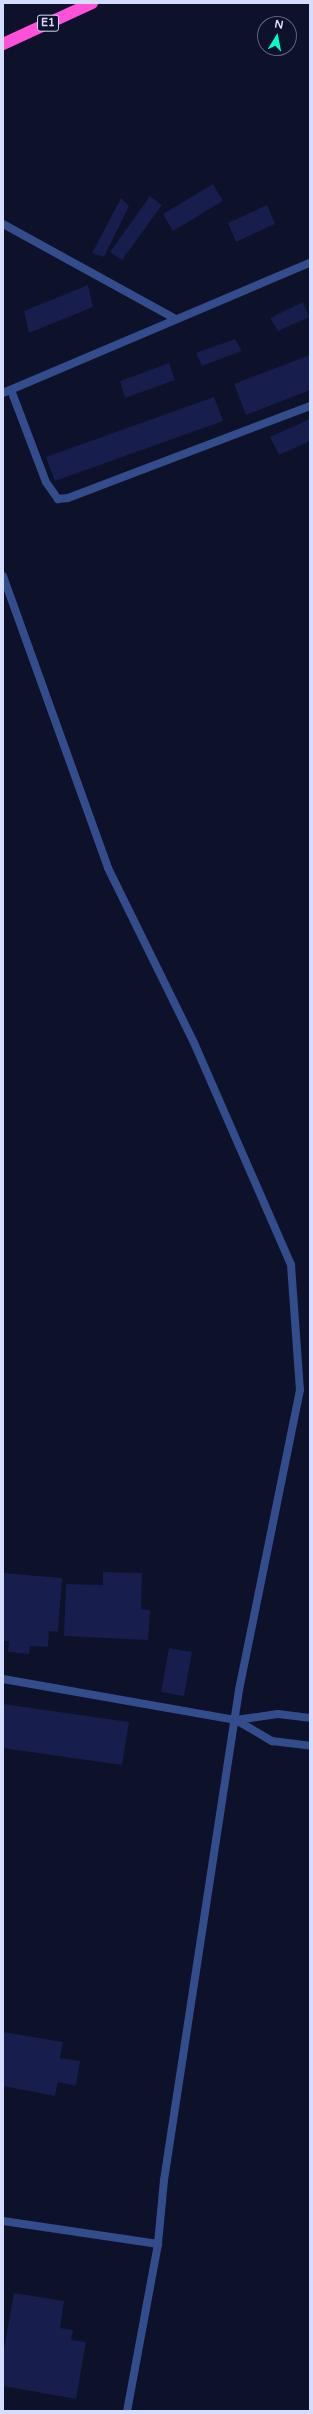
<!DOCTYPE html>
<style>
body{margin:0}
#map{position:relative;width:313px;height:2414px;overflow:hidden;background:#0d1129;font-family:"Varela Round",sans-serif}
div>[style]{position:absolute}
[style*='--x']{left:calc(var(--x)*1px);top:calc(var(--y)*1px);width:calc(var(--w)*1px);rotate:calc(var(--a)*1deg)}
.building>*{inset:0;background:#171d4c}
.lane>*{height:8px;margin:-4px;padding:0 4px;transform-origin:4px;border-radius:4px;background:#334c8c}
.street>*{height:8px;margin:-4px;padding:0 4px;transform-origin:4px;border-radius:4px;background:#334c8c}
.highway>*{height:12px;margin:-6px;padding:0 6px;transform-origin:6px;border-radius:6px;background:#ff50da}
span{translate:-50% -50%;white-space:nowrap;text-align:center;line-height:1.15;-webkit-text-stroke:3px #0d1129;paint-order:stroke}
.shield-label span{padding:1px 3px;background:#0d1129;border:1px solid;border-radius:3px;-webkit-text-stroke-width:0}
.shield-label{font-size:11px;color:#d5ddff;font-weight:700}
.frame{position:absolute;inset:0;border:4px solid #d5ddff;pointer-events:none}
.north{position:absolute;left:257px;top:16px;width:40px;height:40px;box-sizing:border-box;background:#0d1129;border:1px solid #5d637f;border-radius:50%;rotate:10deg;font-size:11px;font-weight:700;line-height:16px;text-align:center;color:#d5ddff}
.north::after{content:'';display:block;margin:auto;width:14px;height:18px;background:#01ffc9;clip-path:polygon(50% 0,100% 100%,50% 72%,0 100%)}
</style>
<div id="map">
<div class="building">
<div style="clip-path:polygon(213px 184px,223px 201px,173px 231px,163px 214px)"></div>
<div style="clip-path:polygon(150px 196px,162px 205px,122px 260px,110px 252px)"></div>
<div style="clip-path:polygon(121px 198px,129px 206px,104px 257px,92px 253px)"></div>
<div style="clip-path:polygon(267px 205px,275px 224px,236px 242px,228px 223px)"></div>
<div style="clip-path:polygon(88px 285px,93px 307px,29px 333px,24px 311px)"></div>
<div style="clip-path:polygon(303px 302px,309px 317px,278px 331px,270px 318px)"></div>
<div style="clip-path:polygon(235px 339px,242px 351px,202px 366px,196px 353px)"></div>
<div style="clip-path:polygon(310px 355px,310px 390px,246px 415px,234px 384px)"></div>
<div style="clip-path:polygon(169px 363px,175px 380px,125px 398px,120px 381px)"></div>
<div style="clip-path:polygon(214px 397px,223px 421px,55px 481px,46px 457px)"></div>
<div style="clip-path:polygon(310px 419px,310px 441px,279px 455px,270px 437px)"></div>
<div style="clip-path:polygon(103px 1572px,142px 1573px,141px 1609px,150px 1610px,148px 1640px,64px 1636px,66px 1584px,103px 1585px)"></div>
<div style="clip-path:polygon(3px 1573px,62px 1578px,58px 1632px,49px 1631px,48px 1647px,30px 1646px,29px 1654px,8px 1652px,9px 1641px,3px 1641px)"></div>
<div style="clip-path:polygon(169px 1648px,192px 1652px,184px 1696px,161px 1692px)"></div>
<div style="clip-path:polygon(3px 1704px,129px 1722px,122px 1765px,3px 1748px)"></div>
<div style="clip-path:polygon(3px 2032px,63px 2042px,60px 2058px,80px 2061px,76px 2086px,58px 2082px,55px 2096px,3px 2086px)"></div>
<div style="clip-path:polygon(14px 2293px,64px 2301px,60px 2328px,73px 2330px,71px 2340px,86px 2342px,76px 2399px,3px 2386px,3px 2355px)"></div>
</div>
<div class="lane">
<div style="--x:11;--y:390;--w:98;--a:69.2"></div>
<div style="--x:46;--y:482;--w:21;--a:55"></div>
<div style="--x:58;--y:499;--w:10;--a:-6"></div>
<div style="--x:68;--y:498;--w:259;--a:-20.8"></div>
</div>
<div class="street">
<div style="--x:3;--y:224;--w:195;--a:28.8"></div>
<div style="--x:3;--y:393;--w:333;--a:-23"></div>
<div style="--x:3;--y:576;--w:310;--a:70.2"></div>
<div style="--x:108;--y:868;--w:197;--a:63.8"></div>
<div style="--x:195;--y:1045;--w:240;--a:66.4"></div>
<div style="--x:291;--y:1265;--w:125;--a:85.9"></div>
<div style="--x:300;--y:1390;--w:306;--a:101.5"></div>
<div style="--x:239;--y:1690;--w:496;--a:98.7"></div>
<div style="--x:164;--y:2180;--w:64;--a:95.4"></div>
<div style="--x:158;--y:2244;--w:170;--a:100.5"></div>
<div style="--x:3;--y:1679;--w:237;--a:10"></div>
<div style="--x:236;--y:1720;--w:42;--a:-8.1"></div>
<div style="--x:278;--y:1714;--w:32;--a:7"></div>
<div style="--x:236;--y:1720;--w:42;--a:30.3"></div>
<div style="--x:272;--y:1741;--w:38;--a:7"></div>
<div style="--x:3;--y:2221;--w:157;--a:8.4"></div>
</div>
<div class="highway">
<div style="--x:3;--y:44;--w:98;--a:-24.7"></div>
</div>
<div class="shield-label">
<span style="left:48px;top:23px">E1</span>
</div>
<div class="frame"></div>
<div class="north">N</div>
</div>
